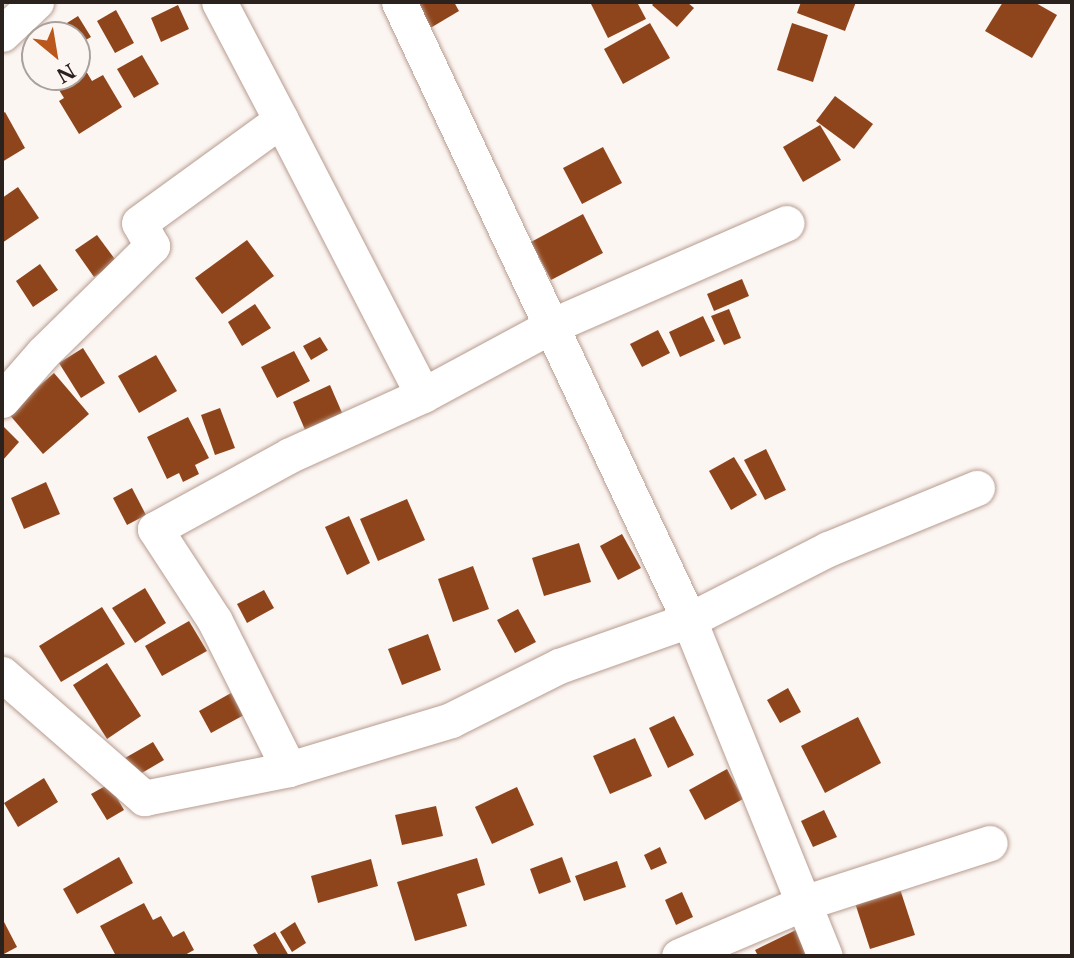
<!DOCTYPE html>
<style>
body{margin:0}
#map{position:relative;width:1074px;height:958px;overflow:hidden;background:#fcf6f3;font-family:"Libre Baskerville",serif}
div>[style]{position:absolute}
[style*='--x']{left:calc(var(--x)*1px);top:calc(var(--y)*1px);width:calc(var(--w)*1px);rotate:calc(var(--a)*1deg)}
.building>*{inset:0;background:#8f451b}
.roads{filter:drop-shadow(0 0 2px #b79c8f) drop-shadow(0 0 2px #b79c8f)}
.minor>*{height:35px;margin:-17.5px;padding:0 17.5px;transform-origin:17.5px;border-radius:17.5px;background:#fff}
span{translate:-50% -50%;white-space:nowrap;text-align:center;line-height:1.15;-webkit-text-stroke:7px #fcf6f3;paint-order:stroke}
.frame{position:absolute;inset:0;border:4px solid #2c221d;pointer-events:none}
.north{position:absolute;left:21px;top:21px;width:70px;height:70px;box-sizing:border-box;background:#fcf6f3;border:2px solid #a9a19d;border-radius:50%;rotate:150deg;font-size:19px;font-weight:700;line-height:28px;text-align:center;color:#2c221d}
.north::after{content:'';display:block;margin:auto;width:24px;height:32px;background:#b9571c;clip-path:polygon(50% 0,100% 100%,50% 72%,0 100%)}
</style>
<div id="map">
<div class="building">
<div style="clip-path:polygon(411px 2px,454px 2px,459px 11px,427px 30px)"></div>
<div style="clip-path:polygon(590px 2px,637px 2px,646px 19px,608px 38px)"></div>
<div style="clip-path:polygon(655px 2px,687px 2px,694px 8px,677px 27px,652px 5px)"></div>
<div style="clip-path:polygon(801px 2px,856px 2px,845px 31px,797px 13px)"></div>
<div style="clip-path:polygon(1003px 2px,1034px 2px,1057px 15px,1032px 58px,985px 31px)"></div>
<div style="clip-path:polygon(178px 5px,189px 29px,161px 42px,151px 18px)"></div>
<div style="clip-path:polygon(116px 10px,134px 43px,115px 53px,97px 21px)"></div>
<div style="clip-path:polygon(78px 16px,91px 37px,77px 45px,77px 35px,48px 35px)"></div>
<div style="clip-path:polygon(650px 23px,670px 58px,623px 84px,604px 49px)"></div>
<div style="clip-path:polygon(792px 23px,828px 35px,813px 82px,777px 70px)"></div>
<div style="clip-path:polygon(142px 55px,159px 84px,134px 98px,117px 69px)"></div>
<div style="clip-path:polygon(77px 56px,92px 81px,103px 75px,122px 107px,79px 134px,59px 101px,64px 98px,51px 77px,77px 77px)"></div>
<div style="clip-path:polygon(835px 96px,873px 124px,854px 149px,816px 121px)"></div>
<div style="clip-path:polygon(5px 112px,25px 148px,2px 162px,2px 114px)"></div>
<div style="clip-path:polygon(820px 125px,841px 160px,803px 182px,783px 147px)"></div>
<div style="clip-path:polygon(603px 147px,622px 183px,582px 204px,563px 168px)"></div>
<div style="clip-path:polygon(18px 187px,39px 218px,2px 243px,2px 198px)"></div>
<div style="clip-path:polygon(583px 214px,603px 253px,551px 280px,531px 242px)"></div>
<div style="clip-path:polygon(97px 235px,117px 262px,94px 277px,75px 250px)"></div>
<div style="clip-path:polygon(247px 240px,274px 276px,222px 314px,195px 278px)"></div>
<div style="clip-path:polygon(40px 264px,58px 290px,33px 307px,16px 281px)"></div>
<div style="clip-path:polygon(742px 279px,749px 296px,714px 311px,707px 294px)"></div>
<div style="clip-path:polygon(255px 304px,271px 328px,242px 346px,228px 322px)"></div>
<div style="clip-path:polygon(729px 309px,741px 338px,724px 345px,711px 316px)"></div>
<div style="clip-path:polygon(703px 316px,715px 341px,680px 357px,669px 332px)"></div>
<div style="clip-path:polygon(658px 330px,670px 353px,642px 367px,630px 344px)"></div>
<div style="clip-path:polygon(320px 337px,328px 350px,311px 360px,303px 346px)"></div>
<div style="clip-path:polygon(83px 348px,105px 383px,81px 398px,59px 363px)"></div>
<div style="clip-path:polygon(294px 351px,310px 381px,277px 398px,261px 367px)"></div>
<div style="clip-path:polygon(156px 355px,177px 391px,139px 413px,118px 376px)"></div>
<div style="clip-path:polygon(54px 373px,89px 414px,43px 454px,8px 413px)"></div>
<div style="clip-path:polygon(330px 385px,343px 415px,306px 432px,293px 402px)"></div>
<div style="clip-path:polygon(220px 408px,235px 448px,215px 455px,201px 415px)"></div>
<div style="clip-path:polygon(188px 417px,209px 458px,195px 465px,199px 474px,183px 482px,179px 473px,167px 479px,147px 437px)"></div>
<div style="clip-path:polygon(2px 425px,19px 442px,3px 460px,2px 459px)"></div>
<div style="clip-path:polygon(766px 449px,786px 490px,765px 500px,744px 460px)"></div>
<div style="clip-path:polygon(734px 457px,757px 495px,731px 510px,709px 471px)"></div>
<div style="clip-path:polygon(46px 482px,60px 514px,24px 529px,11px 498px)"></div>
<div style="clip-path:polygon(132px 488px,146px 515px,127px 525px,113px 498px)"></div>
<div style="clip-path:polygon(407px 499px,425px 540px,378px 561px,360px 519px)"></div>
<div style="clip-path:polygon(349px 516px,370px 563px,347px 575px,325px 527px)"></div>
<div style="clip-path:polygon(622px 534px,641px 568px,618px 580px,600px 546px)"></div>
<div style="clip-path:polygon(579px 543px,591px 582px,544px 596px,532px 558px)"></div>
<div style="clip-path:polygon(473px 566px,489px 609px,453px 622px,438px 579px)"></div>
<div style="clip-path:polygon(145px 588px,166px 623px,135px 643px,112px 608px)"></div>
<div style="clip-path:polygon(264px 590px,274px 608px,247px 623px,237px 604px)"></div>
<div style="clip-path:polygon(102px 607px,125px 644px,61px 682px,39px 646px)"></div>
<div style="clip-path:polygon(518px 609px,536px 642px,515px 653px,497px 620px)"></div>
<div style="clip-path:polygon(189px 621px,207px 651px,162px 676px,145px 646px)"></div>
<div style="clip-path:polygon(428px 634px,441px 670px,402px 685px,388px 649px)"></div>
<div style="clip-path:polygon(107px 663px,141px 716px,107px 739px,73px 685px)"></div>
<div style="clip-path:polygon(788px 688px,801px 712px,780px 723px,767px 700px)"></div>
<div style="clip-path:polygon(231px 693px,244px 715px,211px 733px,199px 711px)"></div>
<div style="clip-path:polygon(674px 716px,694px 755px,668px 768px,649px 728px)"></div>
<div style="clip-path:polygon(858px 717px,881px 763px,825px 793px,801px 746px)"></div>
<div style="clip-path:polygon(635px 738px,652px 776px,610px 794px,593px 756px)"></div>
<div style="clip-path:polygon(153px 742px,164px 760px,135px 777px,125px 758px)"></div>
<div style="clip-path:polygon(727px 769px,743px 799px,705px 820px,689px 790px)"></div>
<div style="clip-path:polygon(44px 778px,58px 802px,18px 827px,4px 803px)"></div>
<div style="clip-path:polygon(109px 784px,124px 810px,107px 820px,91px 794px)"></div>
<div style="clip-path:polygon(517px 787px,534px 825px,492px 844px,475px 807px)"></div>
<div style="clip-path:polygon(436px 806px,443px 836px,402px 845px,395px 815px)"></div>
<div style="clip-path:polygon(824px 810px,837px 837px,813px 847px,801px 821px)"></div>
<div style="clip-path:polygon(660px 847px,667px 863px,651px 870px,644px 855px)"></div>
<div style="clip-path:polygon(119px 857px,133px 883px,77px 914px,63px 889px)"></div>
<div style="clip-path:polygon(562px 857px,571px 882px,539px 894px,530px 869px)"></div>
<div style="clip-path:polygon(477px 858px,485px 885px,457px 894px,467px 926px,415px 941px,397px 882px)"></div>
<div style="clip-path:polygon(371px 859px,378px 886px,318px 903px,311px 876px)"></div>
<div style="clip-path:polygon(617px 861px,626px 887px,584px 901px,575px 876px)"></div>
<div style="clip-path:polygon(900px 889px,915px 935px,870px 949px,855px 903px)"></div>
<div style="clip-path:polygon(682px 892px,693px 917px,676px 925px,665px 900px)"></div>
<div style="clip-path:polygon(144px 903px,153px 920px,161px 916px,173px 937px,184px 931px,194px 950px,183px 956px,116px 956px,100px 926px)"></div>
<div style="clip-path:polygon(2px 918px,17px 947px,2px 955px)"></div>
<div style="clip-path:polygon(295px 922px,306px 943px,292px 952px,280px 932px)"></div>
<div style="clip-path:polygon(800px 928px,814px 956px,758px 956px,755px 950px)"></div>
<div style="clip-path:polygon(275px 932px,289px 956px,259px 956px,253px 945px)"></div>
</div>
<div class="roads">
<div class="minor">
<div style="--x:399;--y:2;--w:683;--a:64.86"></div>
<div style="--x:689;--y:620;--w:362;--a:68"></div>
<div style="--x:2;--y:34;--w:47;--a:-43.3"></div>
<div style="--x:281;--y:120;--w:309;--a:62.7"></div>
<div style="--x:2;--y:400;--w:62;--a:-48.9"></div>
<div style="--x:43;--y:353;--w:153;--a:-44.5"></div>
<div style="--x:152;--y:246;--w:26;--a:-119"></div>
<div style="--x:139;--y:223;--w:175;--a:-36"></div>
<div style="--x:281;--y:120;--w:133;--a:-117.7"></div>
<div style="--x:2;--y:674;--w:189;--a:41.1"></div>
<div style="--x:144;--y:798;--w:148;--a:-11.3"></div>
<div style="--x:289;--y:769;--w:169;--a:-16.8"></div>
<div style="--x:451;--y:720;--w:121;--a:-26.6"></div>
<div style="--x:559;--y:666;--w:138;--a:-19.5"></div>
<div style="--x:689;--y:620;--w:156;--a:-27.1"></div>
<div style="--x:828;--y:549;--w:161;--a:-22.3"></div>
<div style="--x:289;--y:769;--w:165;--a:-116.6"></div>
<div style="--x:215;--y:621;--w:110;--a:-123.1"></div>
<div style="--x:155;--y:529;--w:154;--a:-28.7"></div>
<div style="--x:290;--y:455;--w:146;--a:-24.3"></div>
<div style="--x:423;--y:395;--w:145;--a:-28.3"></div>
<div style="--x:551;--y:326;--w:257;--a:-23.6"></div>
<div style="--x:679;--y:956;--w:135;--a:-23.1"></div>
<div style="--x:803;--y:903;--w:196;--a:-17.8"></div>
</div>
</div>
<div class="frame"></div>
<div class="north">N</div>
</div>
